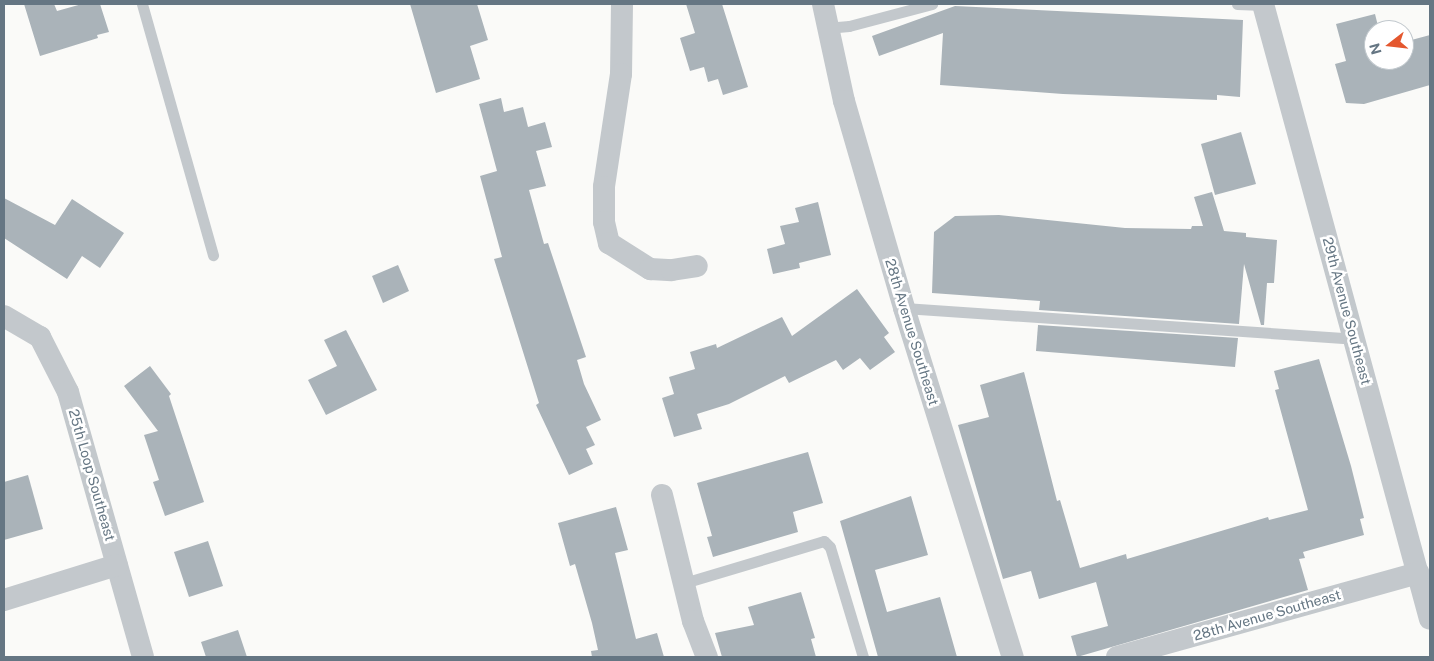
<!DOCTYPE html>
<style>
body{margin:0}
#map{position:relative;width:1434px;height:661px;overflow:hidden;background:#fafaf8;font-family:"Public Sans",sans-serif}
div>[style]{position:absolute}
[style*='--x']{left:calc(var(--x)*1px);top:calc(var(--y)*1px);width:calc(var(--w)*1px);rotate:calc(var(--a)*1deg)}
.building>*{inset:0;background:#aab3b9}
.service>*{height:11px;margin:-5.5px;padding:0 5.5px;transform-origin:5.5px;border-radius:5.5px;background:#c3c8cc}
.minor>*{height:22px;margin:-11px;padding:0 11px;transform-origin:11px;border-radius:11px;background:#c3c8cc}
span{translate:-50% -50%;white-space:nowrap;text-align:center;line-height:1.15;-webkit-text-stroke:5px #fff;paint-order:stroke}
.street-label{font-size:14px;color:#657683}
.frame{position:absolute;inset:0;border:5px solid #657683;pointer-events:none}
.north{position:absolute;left:1364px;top:20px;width:50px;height:50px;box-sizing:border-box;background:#fff;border:1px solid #c1c8cd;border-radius:50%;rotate:254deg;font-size:14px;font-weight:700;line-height:20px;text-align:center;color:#657683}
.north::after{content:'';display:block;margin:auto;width:18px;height:22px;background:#e4572e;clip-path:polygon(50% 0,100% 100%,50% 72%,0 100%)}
</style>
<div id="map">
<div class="building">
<div style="clip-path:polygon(24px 4px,54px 4px,57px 11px,82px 4px,100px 4px,109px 32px,97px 35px,98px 38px,40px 56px)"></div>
<div style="clip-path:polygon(410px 4px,477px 4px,488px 40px,470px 46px,480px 79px,436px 93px)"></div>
<div style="clip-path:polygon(686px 4px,722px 4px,748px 87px,723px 95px,718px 79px,708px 82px,704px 67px,690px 71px,680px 38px,695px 33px)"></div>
<div style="clip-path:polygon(955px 6px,1243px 20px,1240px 97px,1217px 95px,1217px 100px,1063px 94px,940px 85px,943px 33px,879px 56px,872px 36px)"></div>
<div style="clip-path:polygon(1375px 14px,1379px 30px,1374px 30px,1374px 60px,1404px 60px,1404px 42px,1430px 35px,1430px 85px,1364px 104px,1346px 103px,1335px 64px,1346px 61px,1336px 24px)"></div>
<div style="clip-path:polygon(501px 98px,504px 112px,523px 107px,528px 127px,545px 122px,552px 147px,536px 151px,546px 186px,529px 190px,544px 244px,548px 243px,586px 357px,577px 360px,584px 384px,601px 420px,586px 427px,595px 445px,586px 449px,593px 464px,569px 475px,536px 405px,539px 403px,494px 259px,502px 257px,480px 176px,497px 171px,479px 104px)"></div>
<div style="clip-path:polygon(1241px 132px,1256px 184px,1215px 195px,1201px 144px)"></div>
<div style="clip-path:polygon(1212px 192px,1224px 231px,1246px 233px,1246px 237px,1277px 240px,1274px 283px,1267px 283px,1264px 325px,1261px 325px,1244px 264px,1239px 324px,1039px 310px,1040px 301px,932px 293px,934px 232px,955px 216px,999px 215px,1125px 228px,1191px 229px,1192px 226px,1203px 226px,1194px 197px)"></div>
<div style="clip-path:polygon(4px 198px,55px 225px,72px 199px,124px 233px,100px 268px,82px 256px,67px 279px,4px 238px)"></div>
<div style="clip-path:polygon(818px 202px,831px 255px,799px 263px,800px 268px,773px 274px,767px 249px,785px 244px,780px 226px,799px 222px,795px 208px)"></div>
<div style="clip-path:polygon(398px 265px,409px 291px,383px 303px,372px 276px)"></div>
<div style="clip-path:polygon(857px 289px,889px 333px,884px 337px,895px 352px,870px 370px,860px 358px,843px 370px,836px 360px,789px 383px,785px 376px,729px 404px,697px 414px,702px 429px,674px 437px,662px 398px,674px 394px,669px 377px,695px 369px,690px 352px,716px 344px,717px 348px,782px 317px,792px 336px)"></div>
<div style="clip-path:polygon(1038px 325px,1238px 338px,1235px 367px,1036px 351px)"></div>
<div style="clip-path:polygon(346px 330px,377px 390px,326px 415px,308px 380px,337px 366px,324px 340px)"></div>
<div style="clip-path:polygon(1319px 359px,1351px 466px,1364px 518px,1360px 519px,1364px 535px,1303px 552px,1305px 558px,1299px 559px,1308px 590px,1077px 657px,1071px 636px,1108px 626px,1096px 582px,1039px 599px,1031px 571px,1003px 579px,958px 425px,989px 417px,980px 385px,1024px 372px,1057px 501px,1060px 500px,1080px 568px,1126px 554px,1127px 559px,1268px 517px,1269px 520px,1308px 510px,1275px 390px,1279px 389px,1274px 371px)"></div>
<div style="clip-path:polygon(150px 366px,171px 394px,169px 396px,204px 502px,165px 516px,153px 482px,159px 480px,144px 435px,158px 431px,124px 386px)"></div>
<div style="clip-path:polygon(808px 452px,823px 503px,793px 512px,798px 532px,713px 557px,707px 537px,712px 536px,697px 483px)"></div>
<div style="clip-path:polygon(28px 475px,43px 529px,4px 540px,4px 482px)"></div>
<div style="clip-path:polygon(911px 496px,928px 555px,875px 570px,887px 612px,940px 597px,957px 657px,878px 657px,840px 521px)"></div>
<div style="clip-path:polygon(616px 507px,628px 550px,615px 553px,636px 639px,657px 633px,664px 657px,592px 657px,591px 651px,598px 650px,592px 623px,575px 564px,570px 566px,558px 523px)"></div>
<div style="clip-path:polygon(208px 541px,223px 586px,189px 597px,174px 552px)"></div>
<div style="clip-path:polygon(801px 592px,815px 638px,811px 639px,816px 657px,722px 657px,715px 633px,754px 625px,748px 607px)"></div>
<div style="clip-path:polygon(238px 630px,247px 657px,206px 657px,201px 642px)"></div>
</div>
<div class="service">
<div style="--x:142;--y:4;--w:261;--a:74.2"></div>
<div style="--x:1237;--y:4;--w:26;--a:2"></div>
<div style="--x:826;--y:28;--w:23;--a:-5"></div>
<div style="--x:849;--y:26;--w:86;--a:-14.8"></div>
<div style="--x:904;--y:308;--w:451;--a:3.9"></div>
<div style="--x:684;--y:583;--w:146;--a:-16.7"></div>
<div style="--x:824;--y:541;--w:8;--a:45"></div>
<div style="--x:830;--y:547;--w:115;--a:73.3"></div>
</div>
<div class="minor">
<div style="--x:622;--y:4;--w:70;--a:90.8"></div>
<div style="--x:621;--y:74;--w:114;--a:98.6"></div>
<div style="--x:604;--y:187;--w:35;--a:90"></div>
<div style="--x:604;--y:222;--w:22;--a:77"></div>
<div style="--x:609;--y:243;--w:49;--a:32.4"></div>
<div style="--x:650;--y:269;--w:22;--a:3"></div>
<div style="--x:672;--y:270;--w:25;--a:-9"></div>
<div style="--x:823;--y:4;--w:99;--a:77.8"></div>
<div style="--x:844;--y:101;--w:216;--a:73.8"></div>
<div style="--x:904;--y:308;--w:366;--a:72.7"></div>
<div style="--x:1263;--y:4;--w:637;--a:74.81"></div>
<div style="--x:4;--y:316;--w:42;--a:30.3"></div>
<div style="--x:40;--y:337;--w:62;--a:63"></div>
<div style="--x:68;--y:392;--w:275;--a:74.2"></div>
<div style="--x:662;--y:495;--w:130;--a:76.2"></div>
<div style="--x:693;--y:621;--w:39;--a:69"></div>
<div style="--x:4;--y:600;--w:118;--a:-17.2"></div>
<div style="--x:1117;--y:657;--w:313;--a:-15.6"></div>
</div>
<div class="street-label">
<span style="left:1347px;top:311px;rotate:75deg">29th Avenue Southeast</span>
<span style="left:912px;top:332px;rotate:73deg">28th Avenue Southeast</span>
<span style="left:92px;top:475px;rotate:74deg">25th Loop Southeast</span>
<span style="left:1267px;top:615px;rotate:-16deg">28th Avenue Southeast</span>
</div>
<div class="frame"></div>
<div class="north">N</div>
</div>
